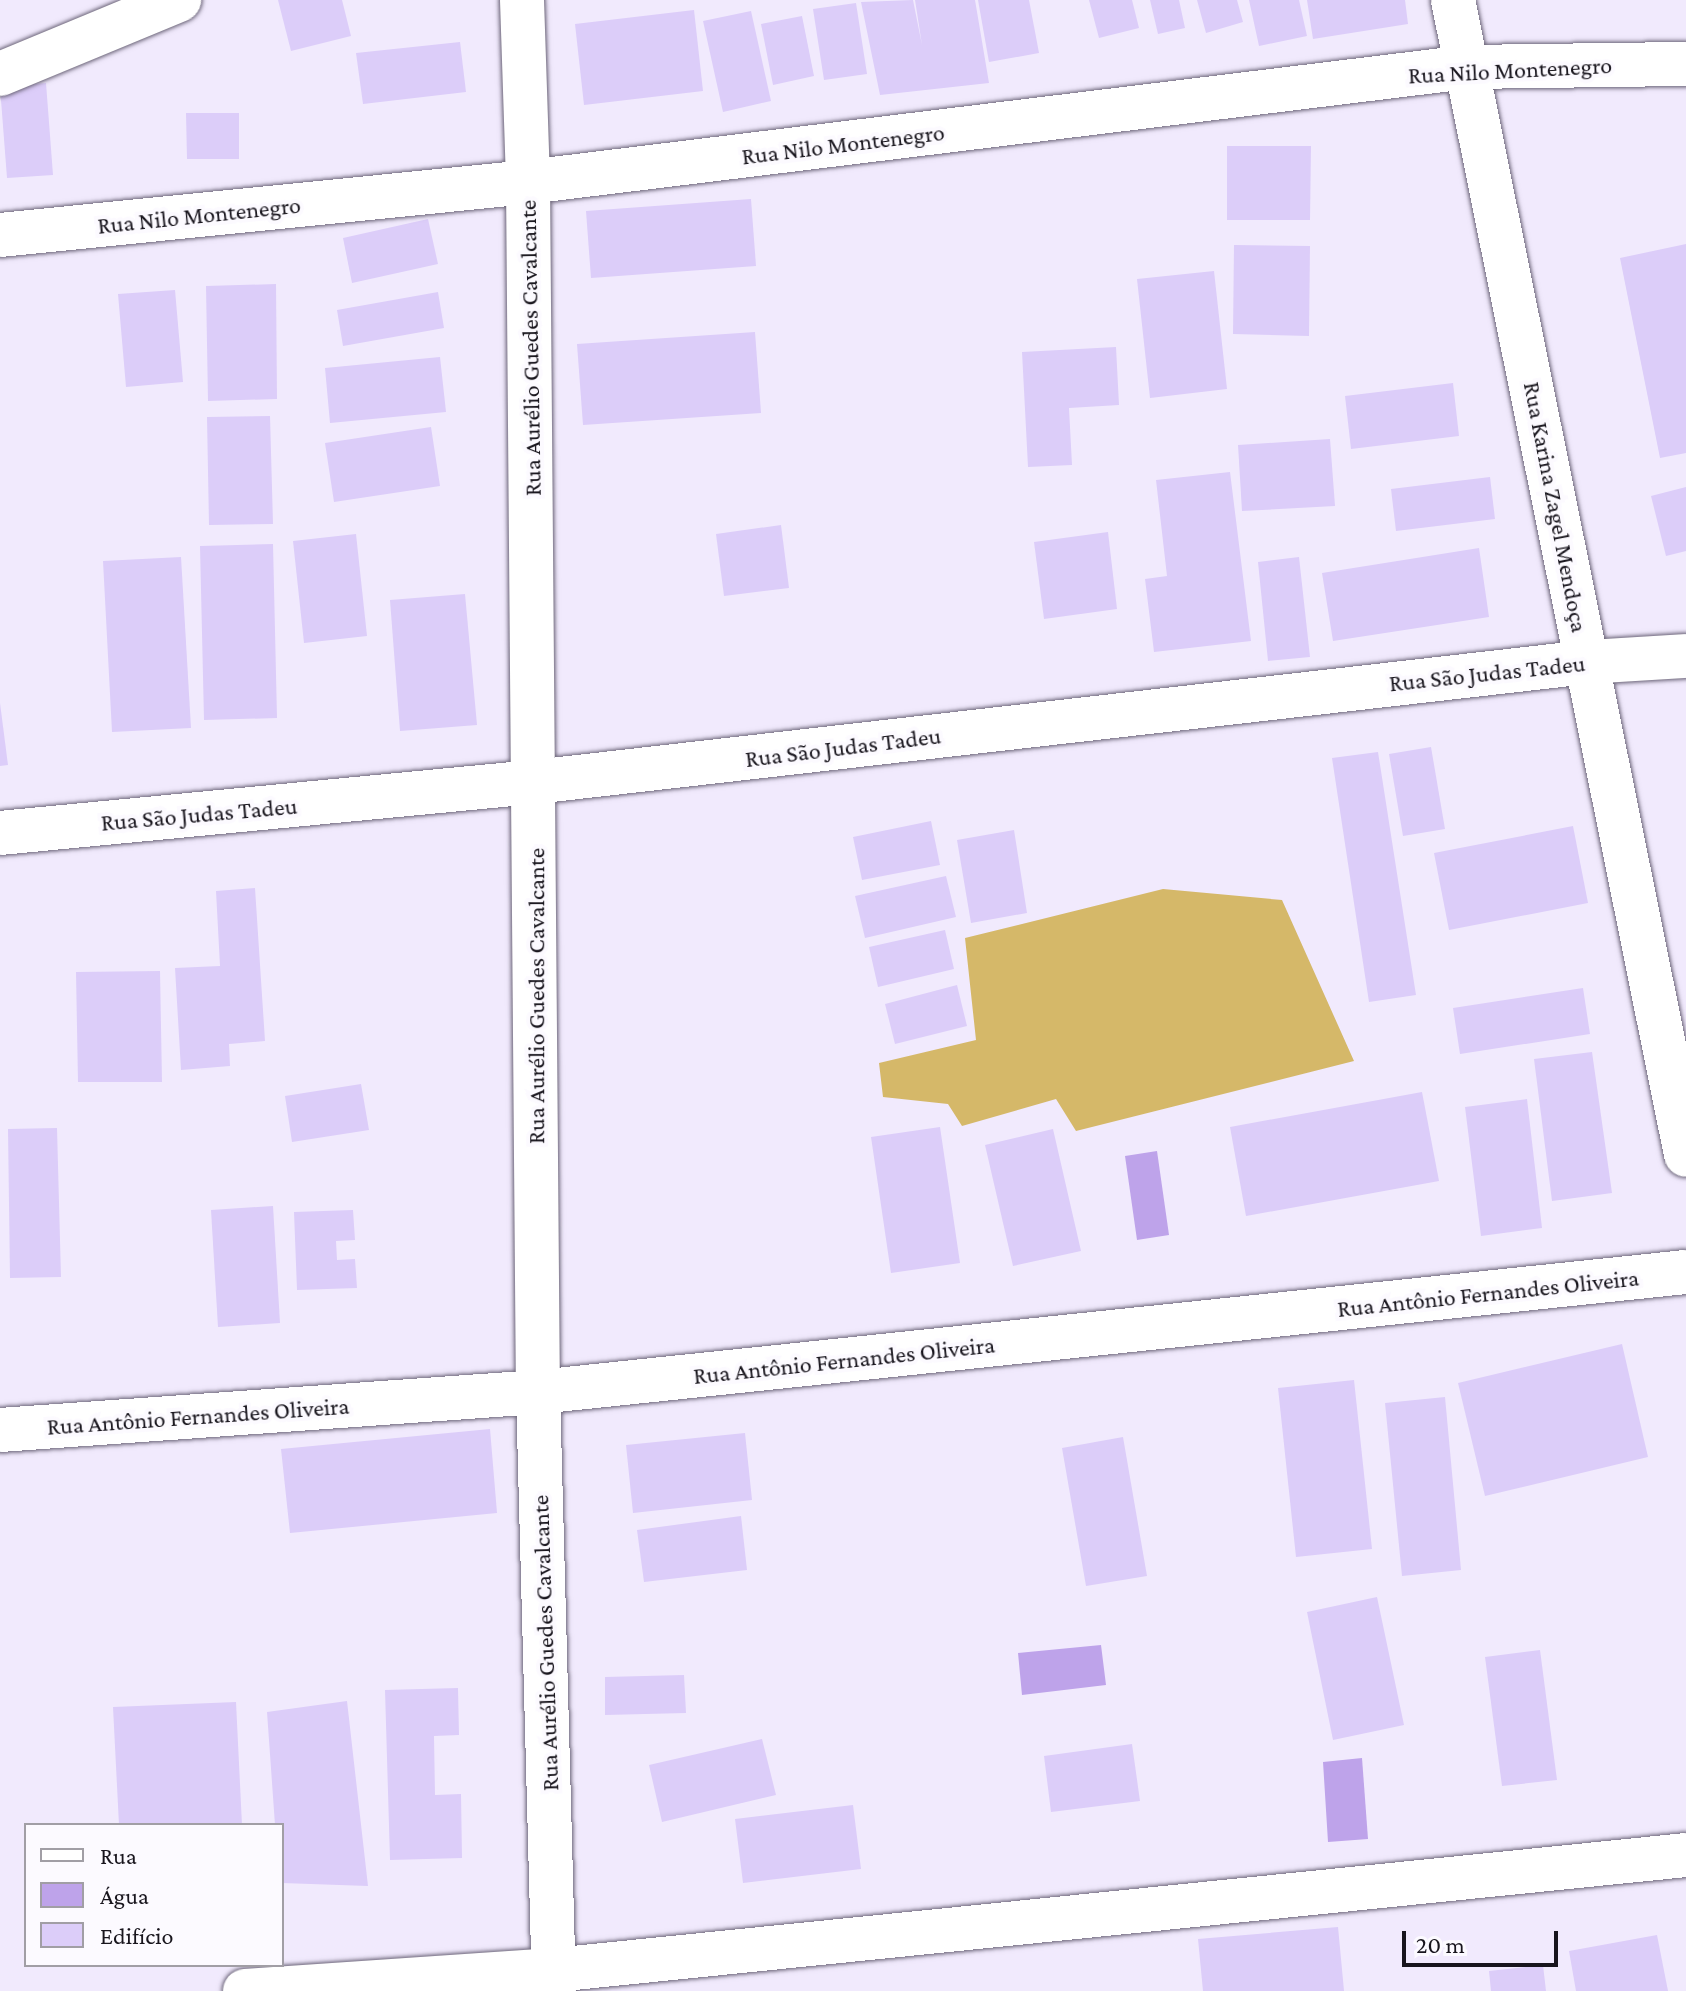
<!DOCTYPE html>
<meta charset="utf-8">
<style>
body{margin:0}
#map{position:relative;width:1686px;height:1991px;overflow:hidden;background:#f1eafd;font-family:"Crimson Pro",serif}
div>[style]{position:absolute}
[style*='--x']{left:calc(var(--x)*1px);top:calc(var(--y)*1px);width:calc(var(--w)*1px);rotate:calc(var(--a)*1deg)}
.forest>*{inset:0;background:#d5b869}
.water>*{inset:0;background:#bea3ea}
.building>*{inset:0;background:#dccdf9}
.roads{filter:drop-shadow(0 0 2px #6d667a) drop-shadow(0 0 2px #6d667a)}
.street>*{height:44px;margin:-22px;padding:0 22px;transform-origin:22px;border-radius:22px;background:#fff}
span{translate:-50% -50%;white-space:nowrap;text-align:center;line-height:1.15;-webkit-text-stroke:8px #fcfaff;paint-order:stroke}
.street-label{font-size:24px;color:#18151d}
.legend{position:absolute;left:24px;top:1823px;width:260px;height:144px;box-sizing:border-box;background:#fcfaff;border:2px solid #a19ea5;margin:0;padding:10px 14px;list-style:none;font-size:24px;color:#18151d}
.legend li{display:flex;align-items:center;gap:16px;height:40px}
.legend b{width:40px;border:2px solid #a19ea5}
.scale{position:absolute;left:1402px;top:1931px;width:156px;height:36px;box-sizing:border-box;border:4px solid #18151d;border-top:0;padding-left:10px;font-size:24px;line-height:28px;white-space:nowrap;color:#18151d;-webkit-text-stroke:6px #fcfaff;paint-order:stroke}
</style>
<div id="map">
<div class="forest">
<div style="clip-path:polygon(1163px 889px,1282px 900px,1354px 1061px,1076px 1131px,1056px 1099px,962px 1126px,948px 1104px,883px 1097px,879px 1063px,976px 1040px,965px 938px)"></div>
</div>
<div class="water">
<div style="clip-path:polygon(1157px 1151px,1169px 1235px,1137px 1240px,1125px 1156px)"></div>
<div style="clip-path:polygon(1101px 1645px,1106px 1685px,1022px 1695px,1018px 1653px)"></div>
<div style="clip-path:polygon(1362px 1758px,1368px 1839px,1328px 1842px,1323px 1762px)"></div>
</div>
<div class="building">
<div style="clip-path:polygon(278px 0,342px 0,351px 36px,291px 51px)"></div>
<div style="clip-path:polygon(913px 0,922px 45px,915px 0,975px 0,989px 83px,880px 95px,861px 2px)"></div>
<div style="clip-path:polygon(978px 0,1029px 0,1039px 53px,989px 62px)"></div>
<div style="clip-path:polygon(1089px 0,1132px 0,1139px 28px,1099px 38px)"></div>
<div style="clip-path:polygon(1150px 0,1179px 0,1185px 28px,1158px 34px)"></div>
<div style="clip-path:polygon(1197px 0,1237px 0,1243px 22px,1206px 33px)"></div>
<div style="clip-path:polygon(1249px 0,1299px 0,1307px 36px,1259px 46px)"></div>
<div style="clip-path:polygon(1307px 0,1405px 0,1408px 24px,1313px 39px)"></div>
<div style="clip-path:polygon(856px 3px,867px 74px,824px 80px,813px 9px)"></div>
<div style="clip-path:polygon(694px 10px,703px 91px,584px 105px,575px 24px)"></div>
<div style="clip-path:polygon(751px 11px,771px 101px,723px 112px,703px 21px)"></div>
<div style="clip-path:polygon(802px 16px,814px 76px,773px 85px,761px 24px)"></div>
<div style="clip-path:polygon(460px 42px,466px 92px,363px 104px,356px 53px)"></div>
<div style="clip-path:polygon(46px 83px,53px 175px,7px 178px,0 87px)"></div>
<div style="clip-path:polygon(186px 113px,239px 113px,239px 159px,187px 159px)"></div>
<div style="clip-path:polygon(1227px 146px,1311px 146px,1310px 220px,1227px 220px)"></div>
<div style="clip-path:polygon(751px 199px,756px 266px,591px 278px,586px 211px)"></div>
<div style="clip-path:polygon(428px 219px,438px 264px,352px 283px,343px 238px)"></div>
<div style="clip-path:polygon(1686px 244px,1686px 453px,1660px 458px,1620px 258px)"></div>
<div style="clip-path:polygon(1234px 245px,1310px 246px,1309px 336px,1233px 334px)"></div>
<div style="clip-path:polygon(1214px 271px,1227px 389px,1150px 398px,1137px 279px)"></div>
<div style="clip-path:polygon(276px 284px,277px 399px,208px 401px,206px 286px)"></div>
<div style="clip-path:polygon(175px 290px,183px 382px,126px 387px,118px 294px)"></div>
<div style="clip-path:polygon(438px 292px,444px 328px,343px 346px,337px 310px)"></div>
<div style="clip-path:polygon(755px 332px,761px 413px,583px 425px,577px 344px)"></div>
<div style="clip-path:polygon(1116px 347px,1119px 405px,1069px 408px,1072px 465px,1028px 467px,1022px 352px)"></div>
<div style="clip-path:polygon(440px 357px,446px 412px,330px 423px,325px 368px)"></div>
<div style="clip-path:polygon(1453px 383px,1459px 436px,1351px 449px,1345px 396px)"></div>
<div style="clip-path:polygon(270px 416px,273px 524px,209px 525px,207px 417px)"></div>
<div style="clip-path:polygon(431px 427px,440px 486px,334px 502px,325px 443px)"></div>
<div style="clip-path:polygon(1330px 439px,1335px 506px,1242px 511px,1238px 445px)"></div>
<div style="clip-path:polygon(1230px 472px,1251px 641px,1154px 652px,1145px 579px,1167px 576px,1156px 480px)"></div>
<div style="clip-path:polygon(1490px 477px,1495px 519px,1396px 531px,1391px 489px)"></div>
<div style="clip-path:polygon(1686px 487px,1686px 551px,1666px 556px,1651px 496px)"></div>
<div style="clip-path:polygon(781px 525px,789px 588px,724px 596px,716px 534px)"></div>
<div style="clip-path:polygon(1108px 532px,1117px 609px,1044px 619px,1034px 542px)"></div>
<div style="clip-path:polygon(356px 534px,367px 636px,304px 643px,293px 541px)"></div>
<div style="clip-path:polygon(273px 544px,277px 718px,204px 720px,200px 546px)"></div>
<div style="clip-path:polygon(1479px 548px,1489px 617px,1333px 641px,1322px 573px)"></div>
<div style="clip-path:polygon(181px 557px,191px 728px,112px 732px,103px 561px)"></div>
<div style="clip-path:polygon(1299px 557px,1310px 657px,1268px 661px,1258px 562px)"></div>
<div style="clip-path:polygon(465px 594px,477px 725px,400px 731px,390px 600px)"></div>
<div style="clip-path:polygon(0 703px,8px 765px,0 766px)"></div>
<div style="clip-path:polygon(1431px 747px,1445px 829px,1403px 836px,1389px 754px)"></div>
<div style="clip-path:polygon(1378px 752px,1416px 995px,1369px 1002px,1332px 758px)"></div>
<div style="clip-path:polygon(931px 821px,940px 865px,862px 880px,853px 837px)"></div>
<div style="clip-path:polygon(1573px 826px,1588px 903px,1449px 930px,1434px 853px)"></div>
<div style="clip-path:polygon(1014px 830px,1027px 913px,971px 923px,957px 840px)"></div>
<div style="clip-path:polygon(946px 876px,956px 917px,865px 938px,855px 896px)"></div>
<div style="clip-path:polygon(255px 888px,265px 1041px,229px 1044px,230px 1066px,181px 1070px,175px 968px,220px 966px,216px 891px)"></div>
<div style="clip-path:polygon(945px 930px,954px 969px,878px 987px,869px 947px)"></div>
<div style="clip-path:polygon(160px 971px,162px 1082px,78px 1082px,76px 972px)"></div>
<div style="clip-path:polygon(957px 985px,967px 1026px,895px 1044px,885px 1004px)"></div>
<div style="clip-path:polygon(1583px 988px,1590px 1034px,1460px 1054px,1453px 1008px)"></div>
<div style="clip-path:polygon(1592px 1052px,1612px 1193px,1552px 1201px,1534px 1059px)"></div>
<div style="clip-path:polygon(361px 1084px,369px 1130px,292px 1142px,285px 1096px)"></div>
<div style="clip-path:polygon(1422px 1092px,1439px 1181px,1246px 1216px,1230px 1127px)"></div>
<div style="clip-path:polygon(1527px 1099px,1542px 1228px,1481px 1236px,1465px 1107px)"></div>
<div style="clip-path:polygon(940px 1127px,960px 1263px,891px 1273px,871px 1137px)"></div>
<div style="clip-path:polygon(57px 1128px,61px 1277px,10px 1278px,8px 1129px)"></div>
<div style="clip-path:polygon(1053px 1129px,1081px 1251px,1013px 1266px,985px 1145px)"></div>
<div style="clip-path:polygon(273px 1206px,280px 1323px,218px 1327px,211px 1210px)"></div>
<div style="clip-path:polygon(353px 1210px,355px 1240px,336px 1241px,337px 1260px,355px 1259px,357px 1288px,297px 1290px,294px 1212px)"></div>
<div style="clip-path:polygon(1622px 1344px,1648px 1457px,1485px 1496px,1458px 1383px)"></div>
<div style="clip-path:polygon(1354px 1380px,1372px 1549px,1296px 1557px,1278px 1388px)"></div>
<div style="clip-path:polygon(1445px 1397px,1461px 1570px,1402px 1576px,1385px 1403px)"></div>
<div style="clip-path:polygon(490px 1429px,497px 1513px,290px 1533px,281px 1449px)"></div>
<div style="clip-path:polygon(745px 1433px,752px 1500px,633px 1513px,626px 1445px)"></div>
<div style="clip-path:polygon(1123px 1437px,1147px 1576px,1086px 1586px,1062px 1448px)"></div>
<div style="clip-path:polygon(741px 1516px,747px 1570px,644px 1582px,637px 1530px)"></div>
<div style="clip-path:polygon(1377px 1597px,1404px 1725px,1333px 1740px,1307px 1612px)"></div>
<div style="clip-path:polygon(1540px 1650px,1557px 1780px,1502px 1786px,1485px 1657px)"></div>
<div style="clip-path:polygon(684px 1675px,686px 1713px,605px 1715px,605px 1677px)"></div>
<div style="clip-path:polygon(458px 1688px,459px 1735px,434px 1736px,435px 1795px,461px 1794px,462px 1858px,390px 1860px,385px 1690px)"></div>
<div style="clip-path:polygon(347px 1701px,368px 1886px,282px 1883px,282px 1825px,275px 1825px,267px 1712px)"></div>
<div style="clip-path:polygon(236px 1702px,242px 1825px,119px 1825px,113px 1707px)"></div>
<div style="clip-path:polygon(762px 1739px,776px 1795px,662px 1822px,649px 1765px)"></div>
<div style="clip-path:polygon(1132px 1744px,1140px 1801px,1051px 1812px,1044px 1756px)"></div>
<div style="clip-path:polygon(853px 1805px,861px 1869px,743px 1883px,735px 1819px)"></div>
<div style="clip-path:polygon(1338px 1927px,1344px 1991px,1203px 1991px,1198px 1939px)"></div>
<div style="clip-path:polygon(1657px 1935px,1668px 1991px,1576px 1991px,1569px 1951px)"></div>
<div style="clip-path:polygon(1543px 1965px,1546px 1991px,1491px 1991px,1489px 1971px)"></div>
</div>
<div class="roads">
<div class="street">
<div style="--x:522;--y:0;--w:182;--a:88.1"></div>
<div style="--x:528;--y:182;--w:1210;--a:89.53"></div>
<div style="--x:538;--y:1392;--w:599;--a:88.47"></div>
<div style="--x:1453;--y:0;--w:1178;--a:78.59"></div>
<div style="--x:0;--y:74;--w:194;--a:-22.5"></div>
<div style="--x:0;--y:235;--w:531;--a:-5.73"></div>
<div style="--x:528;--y:182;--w:946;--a:-6.98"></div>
<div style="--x:1467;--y:67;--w:219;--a:-0.8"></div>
<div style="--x:0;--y:833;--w:536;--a:-5.46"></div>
<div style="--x:534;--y:782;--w:1060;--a:-6.5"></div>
<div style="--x:1587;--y:662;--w:99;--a:-3.5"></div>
<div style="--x:0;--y:1430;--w:539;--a:-4.04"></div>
<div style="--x:538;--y:1392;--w:1154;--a:-5.97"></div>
<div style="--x:245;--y:1991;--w:310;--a:-3.9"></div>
<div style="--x:554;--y:1970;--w:1138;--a:-5.8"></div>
</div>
</div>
<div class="street-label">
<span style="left:1510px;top:70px;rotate:-3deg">Rua Nilo Montenegro</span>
<span style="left:843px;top:144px;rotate:-7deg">Rua Nilo Montenegro</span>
<span style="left:199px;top:215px;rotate:-6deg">Rua Nilo Montenegro</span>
<span style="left:530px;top:348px;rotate:-91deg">Rua Aurélio Guedes Cavalcante</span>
<span style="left:1556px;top:507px;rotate:79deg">Rua Karina Zagel Mendoça</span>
<span style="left:1487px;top:673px;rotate:-6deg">Rua São Judas Tadeu</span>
<span style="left:843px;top:747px;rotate:-7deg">Rua São Judas Tadeu</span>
<span style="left:199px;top:814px;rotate:-5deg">Rua São Judas Tadeu</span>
<span style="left:536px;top:996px;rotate:-90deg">Rua Aurélio Guedes Cavalcante</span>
<span style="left:1488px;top:1293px;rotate:-6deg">Rua Antônio Fernandes Oliveira</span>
<span style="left:844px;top:1360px;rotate:-6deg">Rua Antônio Fernandes Oliveira</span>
<span style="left:198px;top:1416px;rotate:-4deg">Rua Antônio Fernandes Oliveira</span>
<span style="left:545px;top:1643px;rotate:-92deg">Rua Aurélio Guedes Cavalcante</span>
</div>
<ul class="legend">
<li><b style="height:10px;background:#fff"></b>Rua</li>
<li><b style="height:22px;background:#bea3ea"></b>Água</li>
<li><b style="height:22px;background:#dccdf9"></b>Edifício</li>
</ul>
<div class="scale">20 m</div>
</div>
